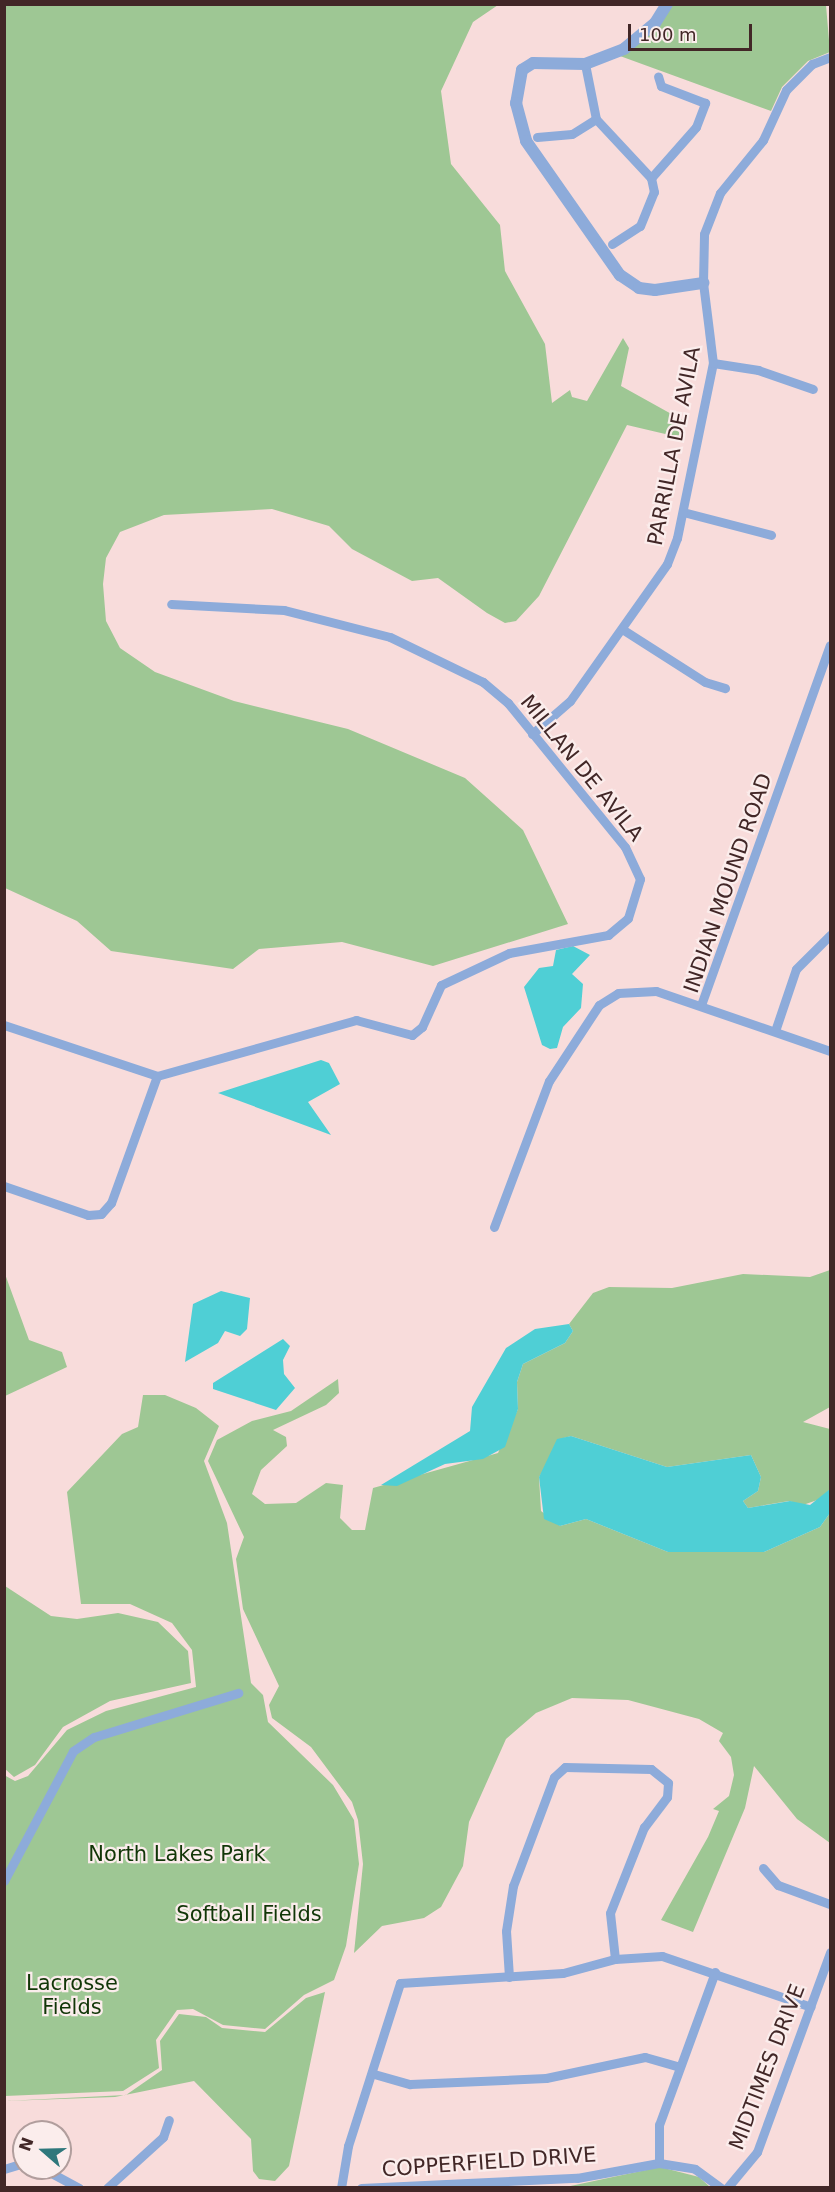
<!DOCTYPE html>
<style>
body{margin:0}
#map{position:relative;width:835px;height:2192px;overflow:hidden;background:#f8dcdb;font-family:"DejaVu Sans",sans-serif}
div>[style]{position:absolute}
[style*='--x']{left:calc(var(--x)*1px);top:calc(var(--y)*1px);width:calc(var(--w)*1px);rotate:calc(var(--a)*1deg)}
.green>*{inset:0;background:#9ec794}
.water>*{inset:0;background:#4fcfd5}
.minor>*{height:9px;margin:-4.5px;padding:0 4.5px;transform-origin:4.5px;border-radius:4.5px;background:#8dabda}
.tertiary>*{height:12px;margin:-6px;padding:0 6px;transform-origin:6px;border-radius:6px;background:#8dabda}
span{translate:-50% -50%;white-space:nowrap;text-align:center;line-height:1.15;-webkit-text-stroke:4.5px #fbedec;paint-order:stroke}
.street-label{font-size:21px;color:#422727}
.park-label{font-size:21px;color:#113607}
.frame{position:absolute;inset:0;border:6px solid #422727;pointer-events:none}
.north{position:absolute;left:12px;top:2120px;width:60px;height:60px;box-sizing:border-box;background:#fbedec;border:2px solid #b19e9d;border-radius:50%;rotate:290deg;font-size:16px;font-weight:700;line-height:24px;text-align:center;color:#422727}
.north::after{content:'';display:block;margin:auto;width:21px;height:27px;background:#2f787c;clip-path:polygon(50% 0,100% 100%,50% 72%,0 100%)}
.scale{position:absolute;left:628px;top:24px;width:124px;height:27px;box-sizing:border-box;border:3px solid #422727;border-top:0;padding-left:8px;font-size:18px;line-height:21px;white-space:nowrap;color:#422727;-webkit-text-stroke:4px #fbedec;paint-order:stroke}
</style>
<div id="map">
<div class="green">
<div style="clip-path:polygon(5px 4px,498px 5px,473px 22px,441px 91px,451px 164px,500px 225px,505px 271px,545px 344px,552px 403px,570px 390px,572px 397px,587px 401px,623px 338px,629px 348px,621px 386px,684px 421px,678px 437px,627px 425px,539px 596px,516px 621px,505px 623px,487px 613px,438px 578px,412px 581px,352px 549px,329px 526px,272px 509px,164px 515px,120px 532px,106px 558px,103px 584px,106px 621px,120px 648px,155px 672px,234px 701px,348px 729px,465px 778px,523px 830px,568px 924px,433px 966px,342px 942px,259px 949px,233px 969px,111px 951px,77px 921px,5px 888px)"></div>
<div style="clip-path:polygon(672px 5px,826px 5px,830px 52px,808px 61px,782px 87px,771px 111px,620px 56px)"></div>
<div style="clip-path:polygon(830px 1270px,830px 1407px,803px 1422px,830px 1429px,830px 1489px,823px 1498px,803px 1505px,789px 1501px,748px 1508px,743px 1501px,758px 1491px,761px 1477px,751px 1455px,667px 1467px,571px 1436px,564px 1438px,539px 1477px,541px 1511px,560px 1526px,586px 1519px,668px 1552px,764px 1552px,820px 1527px,830px 1513px,830px 1843px,797px 1819px,754px 1766px,745px 1808px,693px 1932px,661px 1920px,708px 1837px,719px 1811px,713px 1809px,729px 1796px,734px 1775px,731px 1757px,719px 1741px,723px 1733px,699px 1719px,628px 1700px,572px 1698px,536px 1713px,506px 1739px,469px 1822px,463px 1866px,441px 1907px,424px 1918px,382px 1926px,354px 1953px,363px 1864px,358px 1820px,352px 1802px,311px 1747px,272px 1718px,269px 1705px,279px 1686px,243px 1609px,236px 1559px,244px 1537px,208px 1461px,217px 1440px,252px 1421px,291px 1411px,338px 1379px,339px 1393px,326px 1405px,273px 1430px,286px 1437px,287px 1446px,261px 1470px,252px 1494px,265px 1504px,296px 1503px,326px 1483px,343px 1485px,340px 1518px,352px 1530px,365px 1530px,373px 1488px,498px 1453px,518px 1409px,517px 1382px,523px 1364px,565px 1343px,573px 1331px,569px 1324px,593px 1293px,609px 1287px,672px 1288px,743px 1274px,810px 1277px)"></div>
<div style="clip-path:polygon(5px 1274px,29px 1340px,62px 1352px,67px 1367px,5px 1396px)"></div>
<div style="clip-path:polygon(143px 1395px,165px 1395px,196px 1408px,219px 1426px,204px 1461px,227px 1523px,251px 1683px,263px 1695px,268px 1722px,333px 1785px,354px 1820px,359px 1864px,346px 1946px,334px 1980px,304px 1995px,265px 2029px,223px 2025px,193px 2009px,177px 2010px,156px 2040px,159px 2068px,123px 2091px,5px 2096px,4px 1775px,15px 1781px,28px 1776px,67px 1730px,106px 1711px,196px 1687px,192px 1650px,172px 1623px,130px 1604px,81px 1604px,67px 1492px,122px 1434px,138px 1427px)"></div>
<div style="clip-path:polygon(5px 1586px,51px 1616px,77px 1619px,118px 1613px,158px 1622px,188px 1651px,191px 1683px,110px 1701px,63px 1727px,35px 1765px,14px 1777px,4px 1768px)"></div>
<div style="clip-path:polygon(325px 1992px,289px 2166px,275px 2181px,259px 2179px,253px 2171px,251px 2139px,194px 2081px,115px 2097px,5px 2101px,126px 2095px,162px 2070px,160px 2041px,179px 2014px,206px 2017px,222px 2028px,265px 2032px,306px 1998px)"></div>
<div style="clip-path:polygon(660px 2167px,699px 2177px,710px 2187px,561px 2188px)"></div>
</div>
<div class="water">
<div style="clip-path:polygon(573px 946px,590px 955px,572px 974px,583px 984px,581px 1008px,563px 1027px,557px 1048px,550px 1049px,542px 1045px,524px 987px,539px 968px,553px 966px,556px 950px)"></div>
<div style="clip-path:polygon(321px 1060px,329px 1063px,340px 1084px,308px 1102px,331px 1135px,218px 1093px)"></div>
<div style="clip-path:polygon(221px 1291px,250px 1298px,247px 1329px,240px 1336px,225px 1331px,218px 1343px,185px 1362px,193px 1304px)"></div>
<div style="clip-path:polygon(569px 1324px,573px 1331px,565px 1343px,523px 1364px,517px 1382px,518px 1409px,505px 1447px,483px 1459px,445px 1464px,397px 1486px,381px 1485px,470px 1431px,472px 1407px,506px 1348px,535px 1329px)"></div>
<div style="clip-path:polygon(283px 1339px,290px 1346px,283px 1360px,284px 1374px,295px 1388px,276px 1410px,213px 1389px,213px 1383px)"></div>
<div style="clip-path:polygon(571px 1436px,667px 1467px,751px 1455px,761px 1477px,758px 1491px,743px 1501px,748px 1508px,790px 1501px,810px 1505px,830px 1489px,830px 1513px,820px 1527px,764px 1552px,668px 1552px,586px 1519px,560px 1526px,544px 1519px,539px 1477px,557px 1439px)"></div>
</div>
<div class="minor">
<div style="--x:585;--y:64;--w:56;--a:78.7"></div>
<div style="--x:596;--y:119;--w:81;--a:47"></div>
<div style="--x:537;--y:137;--w:35;--a:-5"></div>
<div style="--x:572;--y:134;--w:28;--a:-32"></div>
<div style="--x:612;--y:244;--w:33;--a:-33"></div>
<div style="--x:640;--y:226;--w:37;--a:-68"></div>
<div style="--x:654;--y:192;--w:14;--a:-102"></div>
<div style="--x:651;--y:178;--w:68;--a:-48.6"></div>
<div style="--x:696;--y:127;--w:26;--a:-69"></div>
<div style="--x:705;--y:103;--w:47;--a:-158.9"></div>
<div style="--x:661;--y:86;--w:10;--a:-107"></div>
<div style="--x:713;--y:363;--w:46;--a:8.8"></div>
<div style="--x:758;--y:370;--w:58;--a:19.1"></div>
<div style="--x:683;--y:512;--w:91;--a:14.6"></div>
<div style="--x:622;--y:629;--w:98;--a:32.6"></div>
<div style="--x:705;--y:682;--w:21;--a:17"></div>
<div style="--x:532;--y:734;--w:50;--a:-41"></div>
<div style="--x:570;--y:701;--w:168;--a:-54.7"></div>
<div style="--x:667;--y:564;--w:28;--a:-69"></div>
<div style="--x:677;--y:538;--w:179;--a:-78.4"></div>
<div style="--x:713;--y:363;--w:81;--a:-97.1"></div>
<div style="--x:703;--y:283;--w:49;--a:-88.8"></div>
<div style="--x:704;--y:234;--w:44;--a:-68.7"></div>
<div style="--x:720;--y:193;--w:68;--a:-50.9"></div>
<div style="--x:763;--y:140;--w:55;--a:-65.3"></div>
<div style="--x:786;--y:90;--w:37;--a:-45"></div>
<div style="--x:812;--y:64;--w:19;--a:-21"></div>
<div style="--x:701;--y:1005;--w:382;--a:-70.3"></div>
<div style="--x:4;--y:1025;--w:161;--a:18.4"></div>
<div style="--x:157;--y:1076;--w:207;--a:-15.7"></div>
<div style="--x:356;--y:1020;--w:58;--a:15"></div>
<div style="--x:412;--y:1035;--w:13;--a:-39"></div>
<div style="--x:422;--y:1027;--w:46;--a:-65.7"></div>
<div style="--x:441;--y:985;--w:75;--a:-25.2"></div>
<div style="--x:509;--y:953;--w:101;--a:-10.3"></div>
<div style="--x:608;--y:935;--w:26;--a:-40"></div>
<div style="--x:628;--y:918;--w:41;--a:-72.9"></div>
<div style="--x:640;--y:879;--w:35;--a:-115"></div>
<div style="--x:625;--y:847;--w:186;--a:-129.1"></div>
<div style="--x:508;--y:703;--w:33;--a:-140"></div>
<div style="--x:483;--y:682;--w:103;--a:-154.2"></div>
<div style="--x:390;--y:637;--w:109;--a:-165.7"></div>
<div style="--x:284;--y:610;--w:113;--a:-177"></div>
<div style="--x:775;--y:1031;--w:65;--a:-71.3"></div>
<div style="--x:796;--y:969;--w:48;--a:-45"></div>
<div style="--x:4;--y:1186;--w:89;--a:19"></div>
<div style="--x:88;--y:1215;--w:13;--a:-4"></div>
<div style="--x:101;--y:1214;--w:15;--a:-48"></div>
<div style="--x:111;--y:1203;--w:135;--a:-70.1"></div>
<div style="--x:494;--y:1227;--w:156;--a:-69.4"></div>
<div style="--x:549;--y:1081;--w:91;--a:-56.7"></div>
<div style="--x:599;--y:1005;--w:22;--a:-32"></div>
<div style="--x:618;--y:993;--w:38;--a:-3"></div>
<div style="--x:656;--y:991;--w:184;--a:19"></div>
<div style="--x:763;--y:1868;--w:23;--a:49"></div>
<div style="--x:778;--y:1885;--w:55;--a:20.1"></div>
<div style="--x:4;--y:1881;--w:147;--a:-62"></div>
<div style="--x:73;--y:1751;--w:25;--a:-34"></div>
<div style="--x:94;--y:1737;--w:151;--a:-17"></div>
<div style="--x:509;--y:1977;--w:46;--a:-93.7"></div>
<div style="--x:506;--y:1931;--w:46;--a:-81.2"></div>
<div style="--x:513;--y:1886;--w:116;--a:-69.4"></div>
<div style="--x:554;--y:1777;--w:15;--a:-42"></div>
<div style="--x:565;--y:1767;--w:86;--a:1.3"></div>
<div style="--x:651;--y:1769;--w:22;--a:39"></div>
<div style="--x:668;--y:1783;--w:14;--a:94"></div>
<div style="--x:667;--y:1797;--w:38;--a:127"></div>
<div style="--x:644;--y:1827;--w:92;--a:111.6"></div>
<div style="--x:610;--y:1913;--w:46;--a:83.8"></div>
<div style="--x:374;--y:2074;--w:37;--a:16"></div>
<div style="--x:410;--y:2084;--w:136;--a:-2.5"></div>
<div style="--x:546;--y:2078;--w:101;--a:-12"></div>
<div style="--x:645;--y:2057;--w:36;--a:16"></div>
<div style="--x:659;--y:2163;--w:38;--a:-90"></div>
<div style="--x:659;--y:2125;--w:163;--a:-69.9"></div>
<div style="--x:42;--y:2168;--w:42;--a:28.4"></div>
<div style="--x:4;--y:2169;--w:21;--a:-17"></div>
<div style="--x:107;--y:2188;--w:76;--a:-42.3"></div>
<div style="--x:163;--y:2137;--w:18;--a:-71"></div>
<div style="--x:341;--y:2188;--w:43;--a:-80.5"></div>
<div style="--x:348;--y:2146;--w:171;--a:-72.3"></div>
<div style="--x:400;--y:1983;--w:163;--a:-3.5"></div>
<div style="--x:563;--y:1973;--w:54;--a:-15.1"></div>
<div style="--x:615;--y:1959;--w:47;--a:-3.7"></div>
<div style="--x:662;--y:1956;--w:157;--a:18.9"></div>
<div style="--x:361;--y:2188;--w:216;--a:-2.7"></div>
<div style="--x:577;--y:2178;--w:83;--a:-10.4"></div>
<div style="--x:659;--y:2163;--w:36;--a:9"></div>
<div style="--x:695;--y:2169;--w:32;--a:36"></div>
<div style="--x:727;--y:2188;--w:47;--a:-50.2"></div>
<div style="--x:757;--y:2152;--w:213;--a:-69.9"></div>
</div>
<div class="tertiary">
<div style="--x:667;--y:4;--w:22;--a:122"></div>
<div style="--x:655;--y:23;--w:40;--a:140"></div>
<div style="--x:624;--y:49;--w:42;--a:159"></div>
<div style="--x:585;--y:64;--w:52;--a:-178.9"></div>
<div style="--x:533;--y:63;--w:13;--a:148"></div>
<div style="--x:522;--y:70;--w:34;--a:100"></div>
<div style="--x:516;--y:103;--w:39;--a:75"></div>
<div style="--x:526;--y:141;--w:164;--a:55"></div>
<div style="--x:620;--y:275;--w:23;--a:34"></div>
<div style="--x:639;--y:288;--w:16;--a:7"></div>
<div style="--x:655;--y:290;--w:49;--a:-8.3"></div>
</div>
<div class="street-label">
<span style="left:674px;top:446px;rotate:-79deg">PARRILLA DE AVILA</span>
<span style="left:582px;top:768px;rotate:51deg">MILLAN DE AVILA</span>
<span style="left:728px;top:883px;rotate:-71deg">INDIAN MOUND ROAD</span>
<span style="left:767px;top:2067px;rotate:-69deg">MIDTIMES DRIVE</span>
<span style="left:489px;top:2162px;rotate:-4deg">COPPERFIELD DRIVE</span>
</div>
<div class="park-label">
<span style="left:177px;top:1854px">North Lakes Park</span>
<span style="left:249px;top:1914px">Softball Fields</span>
<span style="left:72px;top:1995px">Lacrosse<br>Fields</span>
</div>
<div class="frame"></div>
<div class="north">N</div>
<div class="scale">100 m</div>
</div>
